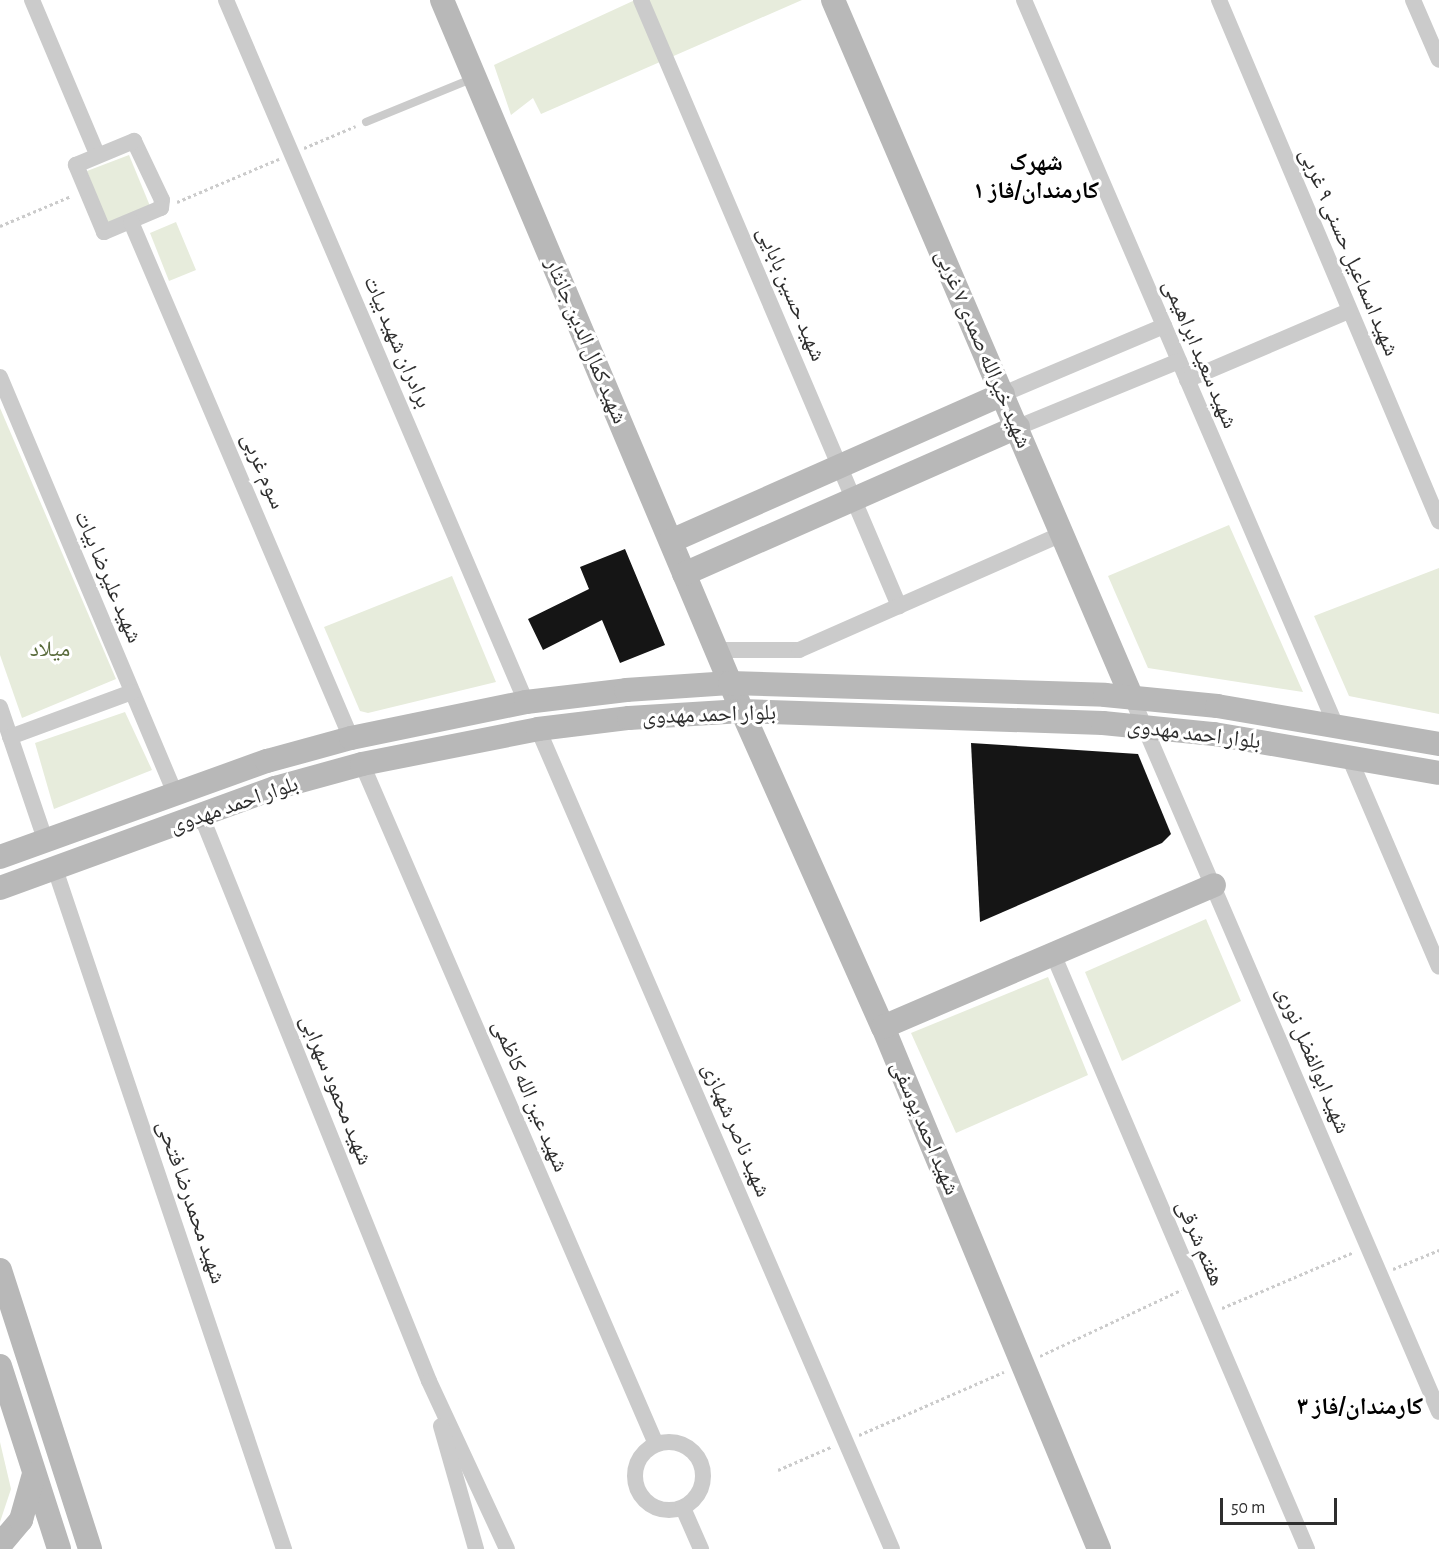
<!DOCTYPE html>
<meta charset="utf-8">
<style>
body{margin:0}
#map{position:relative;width:1439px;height:1549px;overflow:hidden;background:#fff;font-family:"Alegreya Sans","Noto Naskh Arabic",sans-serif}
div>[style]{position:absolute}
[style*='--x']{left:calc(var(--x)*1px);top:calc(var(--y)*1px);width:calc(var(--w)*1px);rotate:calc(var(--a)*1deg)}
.green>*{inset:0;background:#e7ecdc}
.building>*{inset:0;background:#151515}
.path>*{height:3px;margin-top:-1.5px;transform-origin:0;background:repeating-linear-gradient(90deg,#cbcbcb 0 3px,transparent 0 6px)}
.lane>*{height:8px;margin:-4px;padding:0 4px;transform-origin:4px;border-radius:4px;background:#cbcbcb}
.street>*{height:16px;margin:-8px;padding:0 8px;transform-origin:8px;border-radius:8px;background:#cbcbcb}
.street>.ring{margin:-8px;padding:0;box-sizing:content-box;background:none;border:16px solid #cbcbcb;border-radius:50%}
.secondary>*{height:24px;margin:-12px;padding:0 12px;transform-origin:12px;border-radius:12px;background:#b8b8b8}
span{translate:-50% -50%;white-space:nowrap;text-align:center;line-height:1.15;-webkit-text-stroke:6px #fff;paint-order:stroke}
.street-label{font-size:22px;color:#2e2e2e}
.park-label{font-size:22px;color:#596b3b}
.neighbourhood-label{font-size:24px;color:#000;font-weight:700}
.scale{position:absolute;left:1220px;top:1498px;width:117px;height:27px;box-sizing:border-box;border:3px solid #2e2e2e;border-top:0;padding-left:8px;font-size:18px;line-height:21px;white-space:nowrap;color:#2e2e2e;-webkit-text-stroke:4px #fff;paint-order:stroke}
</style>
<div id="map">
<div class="green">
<div style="clip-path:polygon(635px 0,802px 0,541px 114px,533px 98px,511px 115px,494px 65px)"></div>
<div style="clip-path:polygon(129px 155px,150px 206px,107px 223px,87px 171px)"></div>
<div style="clip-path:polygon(176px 222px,196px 270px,169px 281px,150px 233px)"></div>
<div style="clip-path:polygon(0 408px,116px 679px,22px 718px,0 655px)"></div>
<div style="clip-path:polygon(1229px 525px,1303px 692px,1148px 668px,1108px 576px)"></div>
<div style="clip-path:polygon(1439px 568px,1439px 714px,1349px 696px,1314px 616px)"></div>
<div style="clip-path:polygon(452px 576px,496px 682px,368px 713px,360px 711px,324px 627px)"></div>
<div style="clip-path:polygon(125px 712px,152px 770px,54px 809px,35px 743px)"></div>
<div style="clip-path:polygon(1206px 919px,1241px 1001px,1122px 1061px,1085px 972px)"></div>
<div style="clip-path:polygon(1048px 977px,1088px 1075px,956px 1133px,911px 1033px)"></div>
<div style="clip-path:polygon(0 1442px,11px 1489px,0 1522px)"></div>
</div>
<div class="building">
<div style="clip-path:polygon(625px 549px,665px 645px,620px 663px,602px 620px,543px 650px,528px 619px,589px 589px,580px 567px)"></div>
<div style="clip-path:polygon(971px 743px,1138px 754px,1171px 834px,1162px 843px,980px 922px)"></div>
</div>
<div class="path">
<div style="--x:304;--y:148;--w:56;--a:-22.9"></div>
<div style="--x:177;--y:202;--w:111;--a:-22.9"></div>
<div style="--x:0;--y:226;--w:77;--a:-22.9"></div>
<div style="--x:1393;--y:1269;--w:50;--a:-22.4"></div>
<div style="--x:1222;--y:1308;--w:143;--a:-23"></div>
<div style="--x:1040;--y:1356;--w:156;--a:-25.1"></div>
<div style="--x:859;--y:1435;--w:158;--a:-23.5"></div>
<div style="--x:778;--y:1470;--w:58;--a:-23.5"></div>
</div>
<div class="lane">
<div style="--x:366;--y:122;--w:117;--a:-22.2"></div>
</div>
<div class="street">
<div style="--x:32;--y:0;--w:167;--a:67.1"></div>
<div style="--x:226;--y:0;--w:763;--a:66.86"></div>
<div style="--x:641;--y:0;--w:659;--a:66.94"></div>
<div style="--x:1024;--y:0;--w:790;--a:66.74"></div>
<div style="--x:1219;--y:0;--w:566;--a:67.11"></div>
<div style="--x:1413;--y:0;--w:65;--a:66.6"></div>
<div style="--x:134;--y:141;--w:65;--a:64.6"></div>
<div style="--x:162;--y:200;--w:8;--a:97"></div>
<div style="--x:161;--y:208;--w:62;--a:157.2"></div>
<div style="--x:104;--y:232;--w:73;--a:-112.7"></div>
<div style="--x:76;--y:165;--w:63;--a:-22.5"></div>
<div style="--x:131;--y:222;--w:561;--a:66.91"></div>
<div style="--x:0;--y:377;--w:452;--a:67.2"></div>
<div style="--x:1187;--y:380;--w:176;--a:-23.1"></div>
<div style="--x:1003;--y:394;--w:175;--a:-22.9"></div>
<div style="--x:1018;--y:427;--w:174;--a:-22.3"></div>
<div style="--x:717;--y:650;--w:82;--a:0"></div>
<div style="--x:799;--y:650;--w:287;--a:-23.8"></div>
<div style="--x:1132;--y:698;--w:777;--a:66.73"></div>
<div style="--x:0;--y:707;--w:143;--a:71.2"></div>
<div style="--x:538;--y:729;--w:893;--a:66.65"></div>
<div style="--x:10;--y:737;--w:130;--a:-20.2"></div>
<div style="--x:1349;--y:757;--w:228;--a:66.8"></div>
<div style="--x:362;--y:764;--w:741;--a:66.62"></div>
<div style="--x:201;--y:815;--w:610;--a:68.06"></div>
<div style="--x:429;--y:1381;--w:185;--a:65.1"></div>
<div style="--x:55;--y:869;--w:718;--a:71.39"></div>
<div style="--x:1053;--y:954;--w:647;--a:66.88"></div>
<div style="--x:441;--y:1426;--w:128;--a:74.1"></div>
<div class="ring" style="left:635px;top:1442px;width:52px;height:52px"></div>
<div style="--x:683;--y:1508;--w:45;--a:66.3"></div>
</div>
<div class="secondary">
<div style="--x:442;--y:0;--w:772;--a:67.12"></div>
<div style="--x:742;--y:711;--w:346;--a:66"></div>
<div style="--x:883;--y:1027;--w:565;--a:67.52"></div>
<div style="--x:833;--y:0;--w:759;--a:66.81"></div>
<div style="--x:671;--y:541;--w:363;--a:-23.9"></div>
<div style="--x:684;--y:574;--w:365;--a:-23.8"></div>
<div style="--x:0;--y:857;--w:284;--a:-19.8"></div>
<div style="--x:267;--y:761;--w:87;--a:-15.3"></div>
<div style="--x:351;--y:738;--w:179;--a:-11.6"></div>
<div style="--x:526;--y:702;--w:101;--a:-6.8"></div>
<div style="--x:626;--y:690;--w:104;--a:-3.9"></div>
<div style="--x:730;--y:683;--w:375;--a:1.8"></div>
<div style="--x:1105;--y:695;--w:113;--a:5.6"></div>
<div style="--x:1217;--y:706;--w:225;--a:9.7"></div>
<div style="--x:0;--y:888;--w:293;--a:-20"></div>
<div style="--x:275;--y:788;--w:90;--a:-15.4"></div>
<div style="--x:362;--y:764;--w:179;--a:-11.2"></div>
<div style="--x:538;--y:729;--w:92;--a:-6.9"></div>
<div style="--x:629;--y:718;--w:113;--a:-3.5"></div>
<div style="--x:742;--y:711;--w:361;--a:1.9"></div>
<div style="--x:1103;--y:723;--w:112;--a:5.7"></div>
<div style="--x:1214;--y:734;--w:228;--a:9.8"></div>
<div style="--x:883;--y:1027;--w:360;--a:-23.2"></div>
<div style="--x:0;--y:1270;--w:293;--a:72.1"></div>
<div style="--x:0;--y:1366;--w:192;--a:72.1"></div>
<div style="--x:0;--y:1545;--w:33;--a:-50"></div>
<div style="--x:21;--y:1520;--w:48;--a:-74.2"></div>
</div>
<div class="street-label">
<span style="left:1349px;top:252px;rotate:67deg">شهید اسماعیل حسنی ۹ غربی</span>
<span style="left:791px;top:294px;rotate:67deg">شهید حسین بابایی</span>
<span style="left:586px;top:341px;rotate:67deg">شهید کمال الدین جانثار</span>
<span style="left:397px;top:342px;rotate:67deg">برادران شهید بیات</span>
<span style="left:983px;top:349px;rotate:67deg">شهید خیرالله صمدی ۷ غربی</span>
<span style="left:1200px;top:354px;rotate:67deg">شهید سعید ابراهیمی</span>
<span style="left:263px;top:471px;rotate:67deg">سوم غربی</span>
<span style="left:108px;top:577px;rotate:67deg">شهید علیرضا بیات</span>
<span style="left:709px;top:715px;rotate:-2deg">بلوار احمد مهدوی</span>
<span style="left:1194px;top:734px;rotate:7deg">بلوار احمد مهدوی</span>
<span style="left:234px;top:805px;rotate:-19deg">بلوار احمد مهدوی</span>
<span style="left:1313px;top:1060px;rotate:67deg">شهید ابوالفضل نوری</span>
<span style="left:336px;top:1090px;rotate:68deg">شهید محمود سهرابی</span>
<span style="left:530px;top:1096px;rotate:67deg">شهید عین الله کاظمی</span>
<span style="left:925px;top:1128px;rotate:67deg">شهید احمد یوسفی</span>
<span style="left:736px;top:1130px;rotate:67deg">شهید ناصر شهبازی</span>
<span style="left:191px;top:1202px;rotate:71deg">شهید محمدرضا فتحی</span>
<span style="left:1200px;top:1243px;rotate:67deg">هفتم شرقی</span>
</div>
<div class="park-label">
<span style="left:50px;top:650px">میلاد</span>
</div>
<div class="neighbourhood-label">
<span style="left:1036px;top:178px">شهرک<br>کارمندان/فاز ۱</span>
<span style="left:1360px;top:1408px">کارمندان/فاز ۳</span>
</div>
<div class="scale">50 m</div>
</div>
